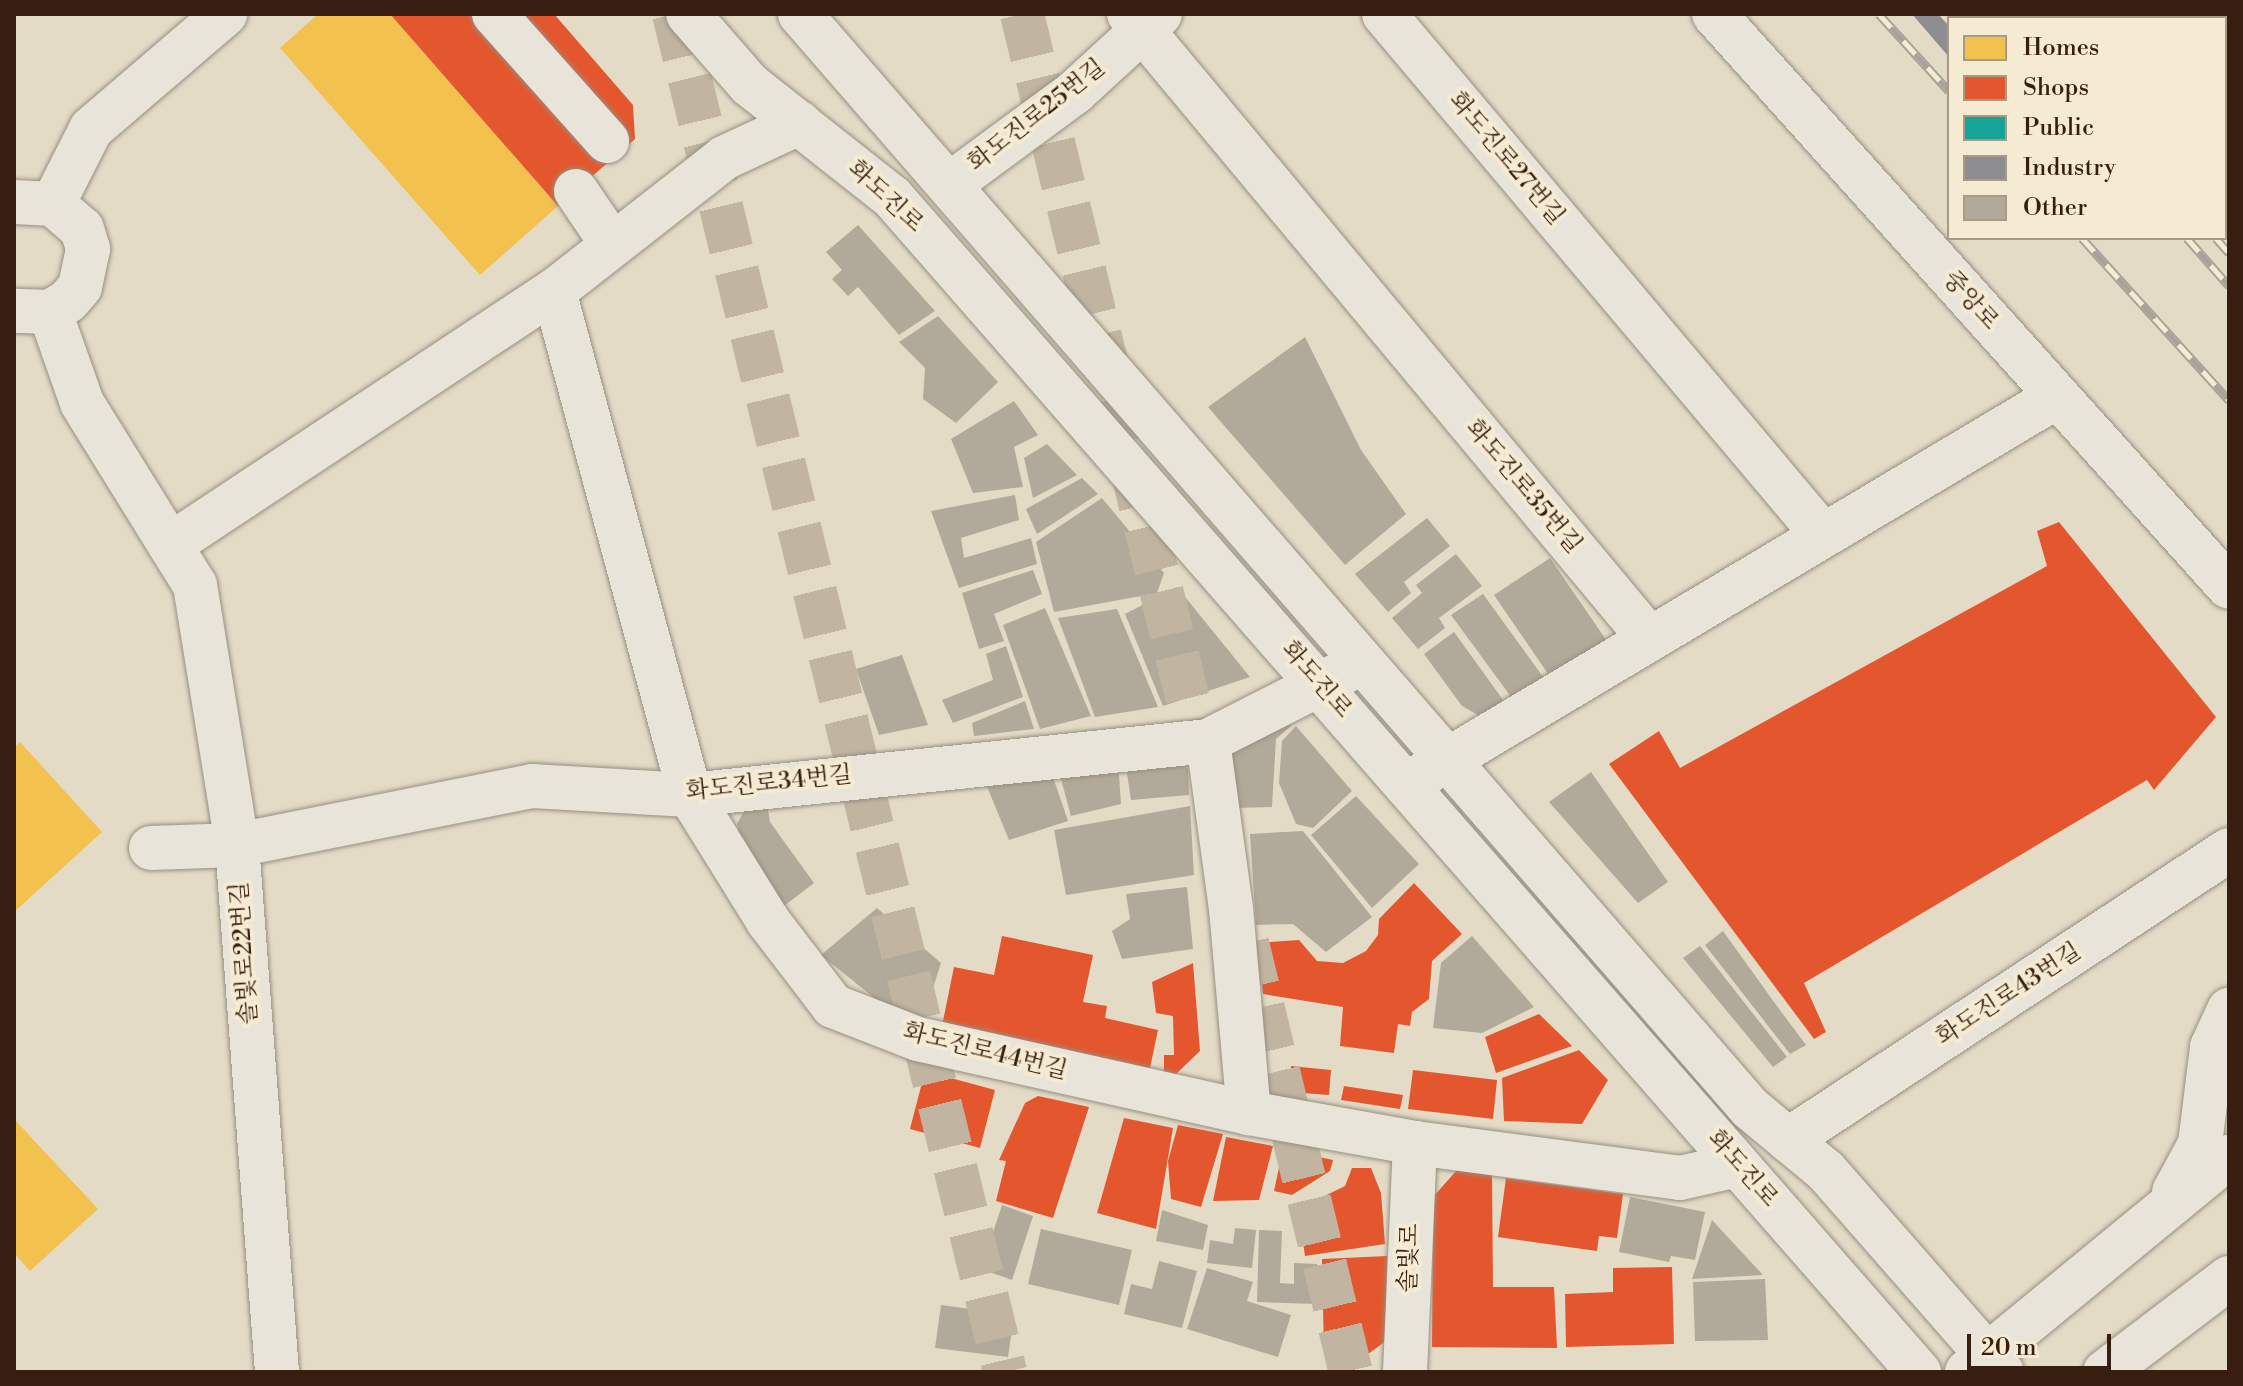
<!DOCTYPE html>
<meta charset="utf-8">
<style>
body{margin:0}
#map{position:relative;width:2243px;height:1386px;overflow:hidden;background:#e3dbc6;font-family:"Libre Bodoni","Noto Serif KR",serif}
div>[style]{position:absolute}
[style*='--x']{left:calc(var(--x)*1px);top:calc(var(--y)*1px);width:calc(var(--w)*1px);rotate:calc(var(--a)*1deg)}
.homes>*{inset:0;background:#f2c14e}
.shops>*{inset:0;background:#e4572e}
.public>*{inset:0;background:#17a398}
.industry>*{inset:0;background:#8d8d92}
.building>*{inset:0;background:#b1aa9b}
.highway-tunnel>*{height:44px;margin-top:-22px;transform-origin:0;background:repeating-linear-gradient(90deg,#c1b5a2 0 44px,transparent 0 66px)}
.roads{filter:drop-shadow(0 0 2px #978f81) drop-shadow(0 0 2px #978f81)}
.minor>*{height:44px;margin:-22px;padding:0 22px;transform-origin:22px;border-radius:22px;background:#e9e4da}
.rail>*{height:9px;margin-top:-4.5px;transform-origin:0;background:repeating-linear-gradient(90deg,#f5ebd2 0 18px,#a8a299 0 36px);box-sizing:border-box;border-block:2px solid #a8a299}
span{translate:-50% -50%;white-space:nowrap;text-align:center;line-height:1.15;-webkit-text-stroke:8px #f5ebd2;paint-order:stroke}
.street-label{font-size:24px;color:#381e11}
.frame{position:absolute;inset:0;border:16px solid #381e11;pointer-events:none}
.legend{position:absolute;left:1947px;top:16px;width:280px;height:224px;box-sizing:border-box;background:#f5ebd2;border:2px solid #a99985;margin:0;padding:10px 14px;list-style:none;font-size:24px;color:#381e11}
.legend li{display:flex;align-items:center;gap:16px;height:40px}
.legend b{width:40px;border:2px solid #a99985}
.scale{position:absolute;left:1967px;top:1334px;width:144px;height:36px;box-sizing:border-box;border:4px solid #381e11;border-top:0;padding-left:10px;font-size:24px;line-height:28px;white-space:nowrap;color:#381e11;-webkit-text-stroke:6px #f5ebd2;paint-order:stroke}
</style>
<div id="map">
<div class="homes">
<div style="clip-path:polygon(318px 14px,390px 14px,558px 206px,480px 275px,280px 48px)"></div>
<div style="clip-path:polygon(20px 742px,102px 832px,14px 912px,14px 748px)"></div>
<div style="clip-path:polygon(14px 1119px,98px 1209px,30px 1271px,14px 1253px)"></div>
</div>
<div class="shops">
<div style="clip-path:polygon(390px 14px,554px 14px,633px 105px,635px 139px,558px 206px)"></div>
<div style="clip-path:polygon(2059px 522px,2216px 717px,2154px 790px,2147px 780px,1804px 983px,1826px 1032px,1814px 1039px,1609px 764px,1659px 731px,1680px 768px,2047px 566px,2037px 531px)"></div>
<div style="clip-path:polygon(1414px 883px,1462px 934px,1432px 961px,1429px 999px,1412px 1012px,1410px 1026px,1398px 1024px,1394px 1053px,1340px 1046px,1343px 1007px,1263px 994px,1256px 943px,1299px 940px,1317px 961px,1343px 963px,1366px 951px,1378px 935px,1379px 919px)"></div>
<div style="clip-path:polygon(1002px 936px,1093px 955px,1083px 1002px,1107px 1006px,1105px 1018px,1158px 1030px,1150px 1068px,942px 1026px,954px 967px,994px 975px)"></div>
<div style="clip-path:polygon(1193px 963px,1200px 1051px,1175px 1075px,1164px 1073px,1164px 1055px,1174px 1055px,1173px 1016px,1156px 1013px,1152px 982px)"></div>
<div style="clip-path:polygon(1539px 1014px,1572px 1046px,1496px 1073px,1485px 1037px)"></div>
<div style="clip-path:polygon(1579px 1050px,1608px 1080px,1582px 1124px,1504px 1121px,1502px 1078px)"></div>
<div style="clip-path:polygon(1291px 1066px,1331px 1070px,1329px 1095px,1289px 1092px)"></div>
<div style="clip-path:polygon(1413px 1070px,1497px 1080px,1493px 1119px,1408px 1109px)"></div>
<div style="clip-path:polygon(925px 1071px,995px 1090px,980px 1148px,910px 1129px)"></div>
<div style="clip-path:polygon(1344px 1086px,1403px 1095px,1400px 1109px,1341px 1100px)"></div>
<div style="clip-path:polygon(1038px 1096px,1089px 1107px,1053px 1218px,996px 1201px,1006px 1161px,999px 1160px,1025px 1103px)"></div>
<div style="clip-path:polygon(1124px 1118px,1173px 1128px,1156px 1229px,1097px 1213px)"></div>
<div style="clip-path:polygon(1178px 1125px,1223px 1134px,1201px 1207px,1171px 1199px,1168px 1161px)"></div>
<div style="clip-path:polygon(1226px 1137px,1273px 1146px,1259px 1200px,1213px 1201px)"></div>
<div style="clip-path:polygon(1283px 1149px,1333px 1160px,1330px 1171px,1292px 1195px,1274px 1191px)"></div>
<div style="clip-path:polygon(1352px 1168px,1371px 1168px,1381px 1193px,1385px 1244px,1305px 1256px,1298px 1209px,1345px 1186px)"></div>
<div style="clip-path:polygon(1457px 1170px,1492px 1174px,1493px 1287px,1554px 1287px,1557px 1348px,1432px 1347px,1433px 1197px)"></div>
<div style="clip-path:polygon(1506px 1178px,1623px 1194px,1617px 1238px,1599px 1236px,1597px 1251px,1498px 1237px)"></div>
<div style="clip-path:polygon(1387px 1256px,1386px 1341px,1368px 1354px,1324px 1354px,1322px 1259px)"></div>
<div style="clip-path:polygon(1672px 1267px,1674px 1344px,1566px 1347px,1565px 1294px,1613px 1292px,1613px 1268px)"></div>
</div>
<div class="public">
<div style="clip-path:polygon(2124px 14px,2229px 14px,2229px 74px,2225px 18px,2119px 18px)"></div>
</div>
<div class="industry">
<div style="clip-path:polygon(1912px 14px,1938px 14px,1949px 26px,1949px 57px)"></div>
<div style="clip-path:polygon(2051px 14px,2082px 14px,2086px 18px,2054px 18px)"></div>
</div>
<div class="building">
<div style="clip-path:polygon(858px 225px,935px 311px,899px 335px,858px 287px,848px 296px,832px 279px,842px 270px,826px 252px)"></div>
<div style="clip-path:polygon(938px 316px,998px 382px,956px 423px,923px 399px,925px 368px,899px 342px)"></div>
<div style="clip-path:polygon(1305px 337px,1361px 450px,1406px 514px,1345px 565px,1208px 407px)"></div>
<div style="clip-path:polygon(1014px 401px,1038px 435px,1014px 447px,1023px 487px,973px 493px,951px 439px)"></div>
<div style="clip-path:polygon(1047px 444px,1077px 475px,1033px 498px,1024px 458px)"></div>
<div style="clip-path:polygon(1082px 478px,1098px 494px,1037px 534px,1026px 509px)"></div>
<div style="clip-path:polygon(1015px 495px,1019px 520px,961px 538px,964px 558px,1031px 538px,1037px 564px,959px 588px,931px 511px)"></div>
<div style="clip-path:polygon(1102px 498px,1164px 573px,1157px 593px,1054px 612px,1036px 542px)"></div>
<div style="clip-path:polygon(1427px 518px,1450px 546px,1404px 582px,1411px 593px,1388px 612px,1355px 574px)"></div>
<div style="clip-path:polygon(1456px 554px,1482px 586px,1439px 618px,1445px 628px,1418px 649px,1392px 618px,1422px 593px,1416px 585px)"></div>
<div style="clip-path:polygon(1550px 558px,1609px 644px,1553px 681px,1494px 595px)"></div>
<div style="clip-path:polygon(1033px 570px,1042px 594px,994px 614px,1004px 641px,979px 649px,962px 593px)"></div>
<div style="clip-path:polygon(1177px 587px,1250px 677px,1163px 706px,1125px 614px)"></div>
<div style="clip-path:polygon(1483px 594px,1549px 685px,1517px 705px,1451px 615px)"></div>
<div style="clip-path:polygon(1045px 608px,1091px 716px,1040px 729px,1003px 625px)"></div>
<div style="clip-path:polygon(1117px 609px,1158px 707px,1095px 717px,1058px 618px)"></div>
<div style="clip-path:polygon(1454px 632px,1506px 704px,1483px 718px,1462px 706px,1424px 654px)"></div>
<div style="clip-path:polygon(1006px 646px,1023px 697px,953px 723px,942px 700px,993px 680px,986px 654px)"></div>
<div style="clip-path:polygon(902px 655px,928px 725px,879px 735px,856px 669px)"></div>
<div style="clip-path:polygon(1025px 701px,1034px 729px,974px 736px,972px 723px)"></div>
<div style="clip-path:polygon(1284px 719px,1291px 726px,1276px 739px,1272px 807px,1235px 808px,1229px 752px)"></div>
<div style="clip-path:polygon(1296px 726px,1352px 791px,1313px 828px,1296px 824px,1279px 783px,1282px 741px)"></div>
<div style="clip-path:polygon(1168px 753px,1188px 769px,1189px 795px,1131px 800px,1125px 760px)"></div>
<div style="clip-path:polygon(1118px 760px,1121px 804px,1071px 816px,1058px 768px)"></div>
<div style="clip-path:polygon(1591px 772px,1668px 882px,1638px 903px,1549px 802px)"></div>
<div style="clip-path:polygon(1052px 774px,1068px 821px,1009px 840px,986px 784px)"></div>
<div style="clip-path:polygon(1356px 796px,1419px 864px,1372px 908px,1311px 835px)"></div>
<div style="clip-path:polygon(767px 804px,770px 822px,814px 883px,784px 906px,743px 848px,737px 824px,746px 807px)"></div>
<div style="clip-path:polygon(1190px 806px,1194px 875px,1066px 895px,1054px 830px)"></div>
<div style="clip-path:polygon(1303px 831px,1372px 917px,1326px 952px,1293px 924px,1256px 925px,1250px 834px)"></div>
<div style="clip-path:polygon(1187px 887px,1193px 949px,1122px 959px,1112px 931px,1130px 919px,1126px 894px)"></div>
<div style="clip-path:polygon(877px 908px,941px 963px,923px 1019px,878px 1001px,821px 955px)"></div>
<div style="clip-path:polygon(1723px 931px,1774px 1002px,1806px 1045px,1790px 1054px,1705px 945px)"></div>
<div style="clip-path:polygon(1472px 936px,1534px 1007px,1482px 1033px,1433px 1028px,1441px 963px)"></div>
<div style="clip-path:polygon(1700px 946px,1787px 1057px,1773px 1067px,1683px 958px)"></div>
<div style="clip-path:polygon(1630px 1197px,1705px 1212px,1695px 1260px,1671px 1256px,1669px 1262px,1619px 1252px)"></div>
<div style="clip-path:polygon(1002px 1205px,1033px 1216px,1012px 1280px,981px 1269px)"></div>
<div style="clip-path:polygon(1162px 1210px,1208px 1225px,1203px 1250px,1156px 1241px)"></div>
<div style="clip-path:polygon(1712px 1220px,1763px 1275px,1692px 1279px)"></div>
<div style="clip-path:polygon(1235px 1228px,1256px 1230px,1252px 1268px,1207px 1263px,1210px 1240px,1233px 1244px)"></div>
<div style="clip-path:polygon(1041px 1229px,1132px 1250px,1119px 1305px,1028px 1284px)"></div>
<div style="clip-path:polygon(1259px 1230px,1282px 1231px,1280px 1283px,1294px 1284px,1294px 1263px,1317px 1264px,1316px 1304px,1257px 1302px)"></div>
<div style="clip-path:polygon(1159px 1261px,1197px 1271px,1182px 1328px,1124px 1314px,1131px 1284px,1152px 1289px)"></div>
<div style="clip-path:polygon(1207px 1268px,1253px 1282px,1247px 1301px,1291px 1315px,1278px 1357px,1187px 1329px)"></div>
<div style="clip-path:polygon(1765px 1279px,1768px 1340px,1695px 1341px,1693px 1282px)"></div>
<div style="clip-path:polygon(941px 1305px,1014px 1315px,1008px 1357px,935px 1348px)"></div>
</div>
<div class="highway-tunnel">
<div style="--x:674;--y:14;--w:1398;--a:76.3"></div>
<div style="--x:1022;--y:14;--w:787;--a:76.41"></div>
<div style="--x:1247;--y:943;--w:441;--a:76.4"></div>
</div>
<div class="roads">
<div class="minor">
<div style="--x:494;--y:14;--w:170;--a:48.3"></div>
<div style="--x:688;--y:14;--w:94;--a:48.9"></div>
<div style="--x:750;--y:85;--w:181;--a:38.3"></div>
<div style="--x:892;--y:197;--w:1561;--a:48.85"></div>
<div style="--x:800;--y:14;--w:1449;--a:49.03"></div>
<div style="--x:1750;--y:1108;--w:99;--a:39.7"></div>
<div style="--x:1826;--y:1171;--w:267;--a:48.8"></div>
<div style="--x:1129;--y:14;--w:811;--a:50.2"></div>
<div style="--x:1384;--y:14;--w:680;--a:49.89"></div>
<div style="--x:1714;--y:14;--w:770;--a:48.05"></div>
<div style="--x:949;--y:185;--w:157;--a:-36.4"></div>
<div style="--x:1075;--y:92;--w:115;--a:-42.5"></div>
<div style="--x:576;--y:191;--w:64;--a:55.8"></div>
<div style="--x:14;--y:202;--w:39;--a:3"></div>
<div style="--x:53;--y:204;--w:38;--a:41"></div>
<div style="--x:82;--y:229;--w:21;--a:73"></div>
<div style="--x:88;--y:249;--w:39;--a:102"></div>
<div style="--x:80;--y:287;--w:18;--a:131"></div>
<div style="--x:68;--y:301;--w:21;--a:149"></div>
<div style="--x:50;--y:312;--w:36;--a:-178"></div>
<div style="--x:53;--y:204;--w:84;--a:-63.1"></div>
<div style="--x:91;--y:129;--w:177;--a:-40.6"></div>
<div style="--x:554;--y:291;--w:522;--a:74.9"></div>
<div style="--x:690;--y:795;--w:148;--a:58.2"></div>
<div style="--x:768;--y:921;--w:107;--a:52.6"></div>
<div style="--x:833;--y:1006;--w:91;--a:21.2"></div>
<div style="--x:918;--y:1039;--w:339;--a:12.6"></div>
<div style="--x:1249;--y:1113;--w:169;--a:10.2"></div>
<div style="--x:1415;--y:1143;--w:267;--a:7.5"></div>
<div style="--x:1680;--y:1178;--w:59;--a:-12.6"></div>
<div style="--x:50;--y:312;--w:96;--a:70.6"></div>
<div style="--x:82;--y:403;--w:214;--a:58.2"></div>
<div style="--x:195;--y:585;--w:263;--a:80.8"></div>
<div style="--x:237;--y:845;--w:529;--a:85.66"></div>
<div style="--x:170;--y:545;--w:460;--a:-33.5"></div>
<div style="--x:554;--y:291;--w:216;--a:-38"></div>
<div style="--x:724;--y:158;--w:83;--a:-25"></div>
<div style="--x:1208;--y:741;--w:169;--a:82.2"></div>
<div style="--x:1231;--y:908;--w:206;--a:85"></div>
<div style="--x:1422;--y:775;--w:738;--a:-30.8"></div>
<div style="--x:151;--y:848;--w:86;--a:-2"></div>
<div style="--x:237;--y:845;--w:301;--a:-11.3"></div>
<div style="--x:532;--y:786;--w:158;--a:3.3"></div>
<div style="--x:690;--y:795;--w:521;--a:-5.95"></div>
<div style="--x:1208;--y:741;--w:155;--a:-26.9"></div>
<div style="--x:1788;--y:1140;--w:528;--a:-33.33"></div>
<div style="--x:2174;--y:1192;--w:55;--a:-61.6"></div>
<div style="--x:2200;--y:1144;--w:98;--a:-82.9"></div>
<div style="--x:2212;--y:1047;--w:41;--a:-65.3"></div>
<div style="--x:1405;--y:1372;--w:229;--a:-87.5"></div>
<div style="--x:1967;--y:1372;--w:339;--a:-39.4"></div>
<div style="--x:2105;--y:1372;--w:156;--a:-37.2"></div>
</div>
</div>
<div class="rail">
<div style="--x:1879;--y:14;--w:104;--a:47.7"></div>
<div style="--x:1987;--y:14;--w:6;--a:45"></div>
<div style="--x:2015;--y:14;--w:5;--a:53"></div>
<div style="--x:2125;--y:14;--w:6;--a:45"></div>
<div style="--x:2225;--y:125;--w:6;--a:51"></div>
<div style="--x:2082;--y:238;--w:219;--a:47.8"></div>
<div style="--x:2187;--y:238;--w:64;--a:48.8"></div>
<div style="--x:2216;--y:238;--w:20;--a:49"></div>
</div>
<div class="street-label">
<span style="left:1037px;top:116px;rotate:-38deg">화도진로25번길</span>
<span style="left:1506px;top:159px;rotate:50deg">화도진로27번길</span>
<span style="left:885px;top:197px;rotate:43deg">화도진로</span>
<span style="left:1970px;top:301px;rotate:48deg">중앙로</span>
<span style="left:1523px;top:487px;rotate:50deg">화도진로35번길</span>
<span style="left:1316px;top:680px;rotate:49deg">화도진로</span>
<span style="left:769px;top:784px;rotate:-6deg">화도진로34번길</span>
<span style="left:245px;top:953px;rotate:-94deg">솔빛로22번길</span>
<span style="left:2009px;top:995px;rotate:-33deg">화도진로43번길</span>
<span style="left:985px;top:1052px;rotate:14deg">화도진로44번길</span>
<span style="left:1742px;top:1169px;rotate:49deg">화도진로</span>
<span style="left:1410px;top:1258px;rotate:-88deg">솔빛로</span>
</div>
<div class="frame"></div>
<ul class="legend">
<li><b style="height:22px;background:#f2c14e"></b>Homes</li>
<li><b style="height:22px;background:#e4572e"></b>Shops</li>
<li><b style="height:22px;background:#17a398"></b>Public</li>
<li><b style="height:22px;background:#8d8d92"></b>Industry</li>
<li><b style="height:22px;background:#b1aa9b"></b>Other</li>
</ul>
<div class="scale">20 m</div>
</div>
